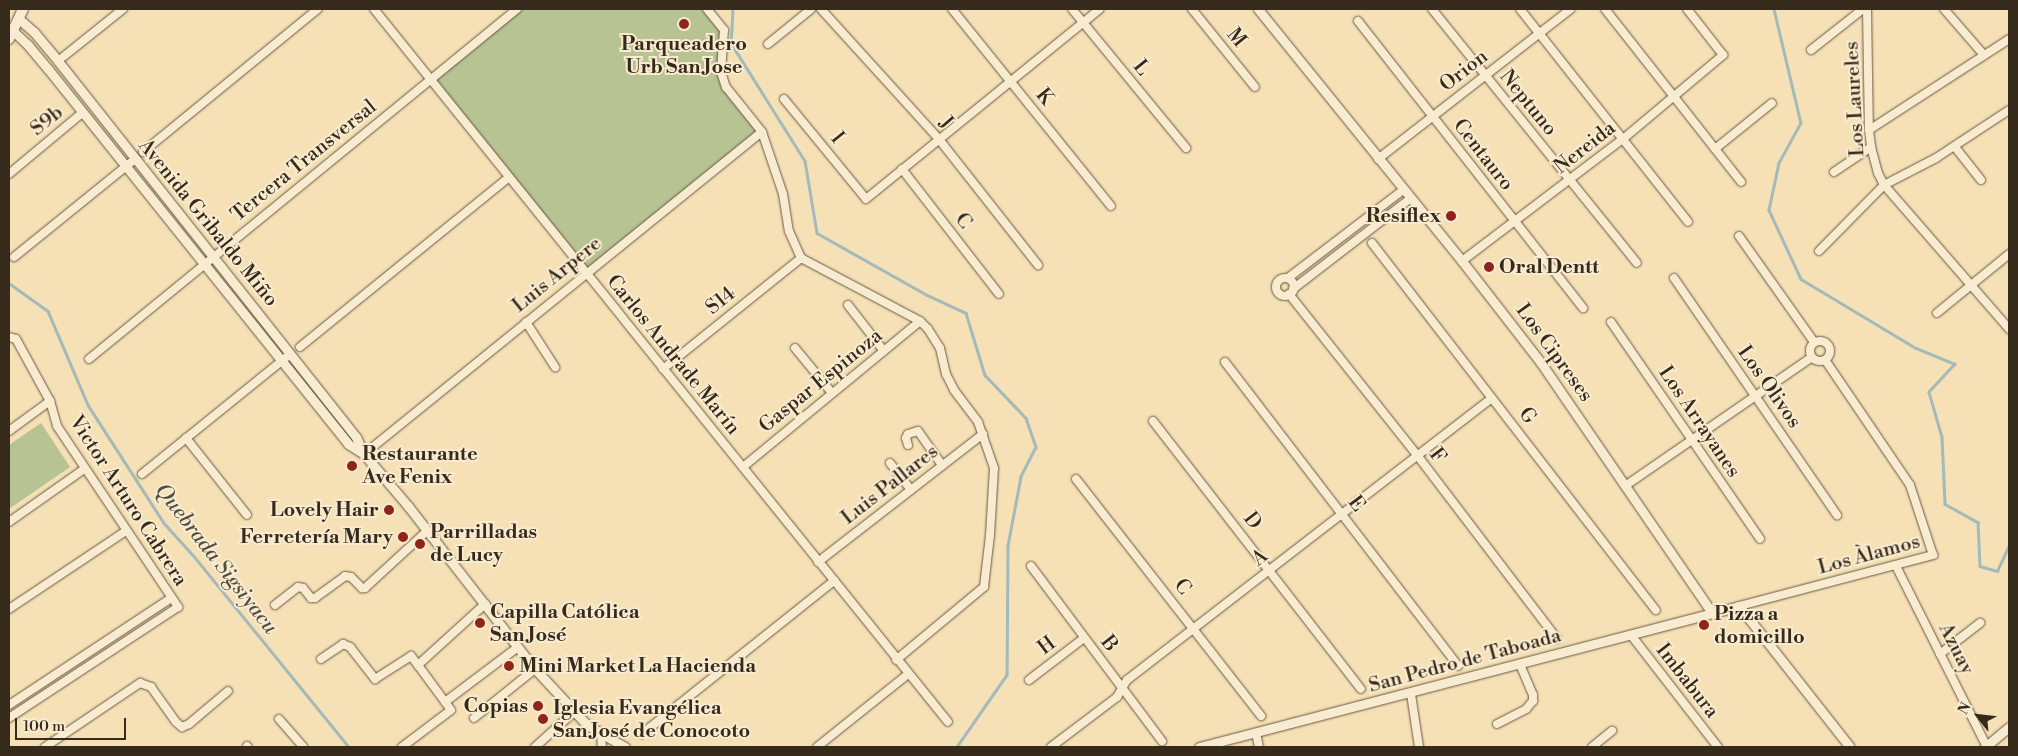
<!DOCTYPE html>
<meta charset="utf-8">
<style>
body{margin:0}
#map{position:relative;width:2018px;height:756px;overflow:hidden;background:#f6e0b6;font-family:"Libre Bodoni",serif}
div>[style]{position:absolute}
[style*='--x']{left:calc(var(--x)*1px);top:calc(var(--y)*1px);width:calc(var(--w)*1px);rotate:calc(var(--a)*1deg)}
.green>*{inset:0;background:#b7c392}
.stream>*{height:2.5px;margin:-1.25px;padding:0 1.25px;transform-origin:1.25px;border-radius:1.25px;background:#a3baba}
.roads{filter:drop-shadow(0 0 1px #665842) drop-shadow(0 0 1px #665842)}
.minor>*{height:8px;margin:-4px;padding:0 4px;transform-origin:4px;border-radius:4px;background:#f9ebd0}
.minor>.ring{margin:-4px;padding:0;box-sizing:content-box;background:none;border:8px solid #f9ebd0;border-radius:50%}
.tertiary>*{height:9px;margin:-4.5px;padding:0 4.5px;transform-origin:4.5px;border-radius:4.5px;background:#f9ebd0}
.secondary>*{height:10px;margin:-5px;padding:0 5px;transform-origin:5px;border-radius:5px;background:#f9ebd0}
.dots>*{width:14px;height:14px;translate:-50% -50%;box-sizing:border-box;border:2px solid #f9ebd0;border-radius:50%}
span{translate:-50% -50%;white-space:nowrap;text-align:center;line-height:1.15;-webkit-text-stroke:4px #f9ebd0;paint-order:stroke}
.street-label{font-size:20px;color:#362a1b}
.poi-label{font-size:20px;color:#362a1b;font-weight:700}
.right{translate:-100% -50%;text-align:right}
.left{translate:0 -50%;text-align:left}
.water-label{font-size:21px;color:#514e43;font-style:italic}
.frame{position:absolute;inset:0;border:10px solid #362a1b;pointer-events:none}
.north{position:absolute;left:1953px;top:691px;width:50px;height:50px;-webkit-text-stroke:4px #f9ebd0;paint-order:stroke;rotate:299deg;font-size:14px;font-weight:700;line-height:20px;text-align:center;color:#362a1b}
.north::after{content:'';display:block;margin:auto;width:18px;height:22px;background:#362a1b;clip-path:polygon(50% 0,100% 100%,50% 72%,0 100%)}
.scale{position:absolute;left:15px;top:718px;width:111px;height:22px;box-sizing:border-box;border:2px solid #362a1b;border-top:0;padding-left:6px;font-size:15px;line-height:18px;white-space:nowrap;color:#362a1b;-webkit-text-stroke:4px #f9ebd0;paint-order:stroke}
</style>
<div id="map">
<div class="green">
<div style="clip-path:polygon(517px 9px,707px 9px,724px 30px,721px 51px,726px 87px,762px 132px,586px 273px,431px 79px)"></div>
<div style="clip-path:polygon(41px 423px,70px 467px,9px 509px,9px 445px)"></div>
</div>
<div class="stream">
<div style="--x:733;--y:9;--w:34;--a:93"></div>
<div style="--x:731;--y:43;--w:139;--a:57.9"></div>
<div style="--x:805;--y:161;--w:73;--a:80.5"></div>
<div style="--x:817;--y:233;--w:126;--a:29.4"></div>
<div style="--x:927;--y:295;--w:43;--a:24.8"></div>
<div style="--x:966;--y:313;--w:65;--a:73"></div>
<div style="--x:985;--y:375;--w:59;--a:46.4"></div>
<div style="--x:1026;--y:418;--w:31;--a:71"></div>
<div style="--x:1036;--y:447;--w:34;--a:117"></div>
<div style="--x:1021;--y:477;--w:70;--a:100.7"></div>
<div style="--x:1008;--y:546;--w:129;--a:90.4"></div>
<div style="--x:1007;--y:675;--w:88;--a:124.8"></div>
<div style="--x:1774;--y:9;--w:117;--a:76.7"></div>
<div style="--x:1801;--y:123;--w:46;--a:118.8"></div>
<div style="--x:1779;--y:163;--w:48;--a:102"></div>
<div style="--x:1769;--y:210;--w:76;--a:65.1"></div>
<div style="--x:1801;--y:279;--w:134;--a:31"></div>
<div style="--x:1916;--y:348;--w:42;--a:22.3"></div>
<div style="--x:1955;--y:364;--w:38;--a:133"></div>
<div style="--x:1929;--y:392;--w:47;--a:73.9"></div>
<div style="--x:1942;--y:437;--w:67;--a:87.4"></div>
<div style="--x:1945;--y:504;--w:38;--a:29"></div>
<div style="--x:1978;--y:522;--w:44;--a:87.4"></div>
<div style="--x:1980;--y:566;--w:18;--a:16"></div>
<div style="--x:1997;--y:571;--w:29;--a:-65"></div>
<div style="--x:9;--y:283;--w:48;--a:35.7"></div>
<div style="--x:48;--y:311;--w:102;--a:66.9"></div>
<div style="--x:88;--y:405;--w:140;--a:57.2"></div>
<div style="--x:164;--y:523;--w:43;--a:47.8"></div>
<div style="--x:193;--y:555;--w:247;--a:50.9"></div>
</div>
<div class="roads">
<div class="minor">
<div style="--x:374;--y:9;--w:915;--a:51.16"></div>
<div style="--x:707;--y:9;--w:27;--a:51"></div>
<div style="--x:724;--y:30;--w:42;--a:94.1"></div>
<div style="--x:721;--y:72;--w:16;--a:72"></div>
<div style="--x:726;--y:87;--w:58;--a:51.3"></div>
<div style="--x:762;--y:132;--w:65;--a:71.3"></div>
<div style="--x:783;--y:194;--w:37;--a:81"></div>
<div style="--x:789;--y:231;--w:30;--a:66"></div>
<div style="--x:801;--y:258;--w:135;--a:27.9"></div>
<div style="--x:920;--y:321;--w:11;--a:45"></div>
<div style="--x:928;--y:329;--w:22;--a:58"></div>
<div style="--x:940;--y:348;--w:27;--a:77"></div>
<div style="--x:946;--y:374;--w:18;--a:63"></div>
<div style="--x:954;--y:390;--w:40;--a:53"></div>
<div style="--x:978;--y:422;--w:49;--a:70.8"></div>
<div style="--x:994;--y:468;--w:67;--a:93.4"></div>
<div style="--x:990;--y:535;--w:52;--a:96.6"></div>
<div style="--x:984;--y:587;--w:114;--a:140.3"></div>
<div style="--x:821;--y:9;--w:174;--a:47.8"></div>
<div style="--x:938;--y:138;--w:162;--a:51.8"></div>
<div style="--x:952;--y:9;--w:253;--a:51.1"></div>
<div style="--x:1072;--y:9;--w:180;--a:50.6"></div>
<div style="--x:1192;--y:9;--w:100;--a:51.1"></div>
<div style="--x:1432;--y:9;--w:326;--a:51.1"></div>
<div style="--x:1520;--y:9;--w:271;--a:51.7"></div>
<div style="--x:1605;--y:9;--w:220;--a:51.8"></div>
<div style="--x:1867;--y:9;--w:121;--a:89.1"></div>
<div style="--x:1869;--y:130;--w:17;--a:83"></div>
<div style="--x:1871;--y:147;--w:27;--a:75"></div>
<div style="--x:1878;--y:173;--w:13;--a:63"></div>
<div style="--x:1884;--y:185;--w:191;--a:49"></div>
<div style="--x:1944;--y:9;--w:61;--a:49"></div>
<div style="--x:1358;--y:21;--w:365;--a:51.9"></div>
<div style="--x:768;--y:44;--w:55;--a:-39.1"></div>
<div style="--x:1811;--y:50;--w:66;--a:-38.3"></div>
<div style="--x:63;--y:57;--w:77;--a:-38.7"></div>
<div style="--x:784;--y:99;--w:129;--a:50.6"></div>
<div style="--x:866;--y:199;--w:301;--a:-39.1"></div>
<div style="--x:1869;--y:130;--w:167;--a:-33"></div>
<div style="--x:1955;--y:147;--w:42;--a:51.8"></div>
<div style="--x:1715;--y:149;--w:73;--a:-38.9"></div>
<div style="--x:143;--y:152;--w:226;--a:-39.3"></div>
<div style="--x:1378;--y:159;--w:244;--a:-37.9"></div>
<div style="--x:902;--y:169;--w:158;--a:52.2"></div>
<div style="--x:1834;--y:172;--w:45;--a:-34"></div>
<div style="--x:9;--y:174;--w:95;--a:-39.9"></div>
<div style="--x:1739;--y:236;--w:130;--a:54.7"></div>
<div style="--x:1372;--y:243;--w:464;--a:52.3"></div>
<div style="--x:1819;--y:251;--w:93;--a:-45.4"></div>
<div style="--x:1884;--y:185;--w:59;--a:-27.4"></div>
<div style="--x:1936;--y:158;--w:87;--a:-33.3"></div>
<div style="--x:14;--y:257;--w:156;--a:-39"></div>
<div style="--x:1462;--y:261;--w:202;--a:-37.2"></div>
<div style="--x:1623;--y:139;--w:131;--a:-40"></div>
<div style="--x:1723;--y:55;--w:58;--a:-128"></div>
<div style="--x:1288;--y:278;--w:145;--a:-37.4"></div>
<div style="--x:1674;--y:278;--w:288;--a:55.5"></div>
<div class="ring" style="left:1276px;top:278px;width:10px;height:10px"></div>
<div style="--x:1293;--y:289;--w:148;--a:-37.6"></div>
<div style="--x:1289;--y:294;--w:206;--a:51.5"></div>
<div style="--x:1417;--y:455;--w:231;--a:52.7"></div>
<div style="--x:848;--y:305;--w:58;--a:52"></div>
<div style="--x:1937;--y:313;--w:93;--a:-39.3"></div>
<div style="--x:526;--y:322;--w:54;--a:57.2"></div>
<div style="--x:1611;--y:322;--w:263;--a:55.5"></div>
<div style="--x:9;--y:337;--w:7;--a:16"></div>
<div style="--x:16;--y:339;--w:71;--a:61.3"></div>
<div style="--x:50;--y:401;--w:26;--a:74"></div>
<div style="--x:57;--y:426;--w:218;--a:56.2"></div>
<div style="--x:178;--y:607;--w:202;--a:146.7"></div>
<div class="ring" style="left:1810px;top:341px;width:12px;height:12px"></div>
<div style="--x:300;--y:347;--w:269;--a:-39.1"></div>
<div style="--x:795;--y:348;--w:58;--a:50.6"></div>
<div style="--x:89;--y:359;--w:553;--a:-39.27"></div>
<div style="--x:1225;--y:362;--w:383;--a:52.5"></div>
<div style="--x:663;--y:369;--w:177;--a:-38.8"></div>
<div style="--x:1153;--y:421;--w:339;--a:52.2"></div>
<div style="--x:9;--y:431;--w:51;--a:-36.2"></div>
<div style="--x:186;--y:438;--w:98;--a:51.6"></div>
<div style="--x:908;--y:445;--w:7;--a:-106"></div>
<div style="--x:906;--y:438;--w:4;--a:-63"></div>
<div style="--x:908;--y:434;--w:10;--a:-17"></div>
<div style="--x:918;--y:431;--w:42;--a:54.8"></div>
<div style="--x:374;--y:446;--w:499;--a:-39"></div>
<div style="--x:890;--y:463;--w:34;--a:52"></div>
<div style="--x:743;--y:467;--w:229;--a:-39.5"></div>
<div style="--x:142;--y:474;--w:191;--a:-39"></div>
<div style="--x:1076;--y:479;--w:301;--a:52"></div>
<div style="--x:1625;--y:486;--w:227;--a:-34.6"></div>
<div style="--x:9;--y:522;--w:92;--a:-35.2"></div>
<div style="--x:818;--y:562;--w:209;--a:-37.8"></div>
<div style="--x:1031;--y:566;--w:219;--a:53.2"></div>
<div style="--x:1896;--y:566;--w:203;--a:63.3"></div>
<div style="--x:275;--y:605;--w:29;--a:-38"></div>
<div style="--x:298;--y:587;--w:5;--a:11"></div>
<div style="--x:303;--y:588;--w:13;--a:51"></div>
<div style="--x:311;--y:598;--w:4;--a:0"></div>
<div style="--x:315;--y:598;--w:37;--a:-36"></div>
<div style="--x:345;--y:576;--w:6;--a:9"></div>
<div style="--x:351;--y:577;--w:16;--a:45"></div>
<div style="--x:362;--y:588;--w:3;--a:0"></div>
<div style="--x:365;--y:588;--w:84;--a:-42.6"></div>
<div style="--x:1739;--y:606;--w:201;--a:-14.7"></div>
<div style="--x:1933;--y:555;--w:74;--a:-108.2"></div>
<div style="--x:1910;--y:485;--w:151;--a:-124.2"></div>
<div style="--x:9;--y:609;--w:141;--a:-33.7"></div>
<div style="--x:1631;--y:635;--w:142;--a:52.2"></div>
<div style="--x:1940;--y:654;--w:51;--a:-37.8"></div>
<div style="--x:321;--y:659;--w:27;--a:-34"></div>
<div style="--x:343;--y:644;--w:8;--a:23"></div>
<div style="--x:350;--y:647;--w:41;--a:52"></div>
<div style="--x:375;--y:679;--w:43;--a:-32.6"></div>
<div style="--x:411;--y:656;--w:11;--a:52"></div>
<div style="--x:1029;--y:680;--w:69;--a:-37.4"></div>
<div style="--x:1411;--y:694;--w:54;--a:81.4"></div>
<div style="--x:445;--y:702;--w:91;--a:-37"></div>
<div style="--x:9;--y:705;--w:194;--a:-33.4"></div>
<div style="--x:474;--y:718;--w:78;--a:-38.8"></div>
<div style="--x:279;--y:719;--w:37;--a:49"></div>
<div style="--x:1497;--y:724;--w:33;--a:-27"></div>
<div style="--x:1526;--y:709;--w:11;--a:-49"></div>
<div style="--x:1533;--y:701;--w:6;--a:-90"></div>
<div style="--x:1533;--y:695;--w:34;--a:-113"></div>
<div style="--x:1256;--y:733;--w:14;--a:78"></div>
<div style="--x:601;--y:734;--w:13;--a:86"></div>
<div style="--x:642;--y:734;--w:246;--a:-38.6"></div>
<div style="--x:247;--y:746;--w:1;--a:45"></div>
<div style="--x:45;--y:747;--w:115;--a:-34"></div>
<div style="--x:140;--y:683;--w:12;--a:20"></div>
<div style="--x:151;--y:687;--w:43;--a:54.5"></div>
<div style="--x:176;--y:722;--w:8;--a:40"></div>
<div style="--x:182;--y:727;--w:8;--a:-23"></div>
<div style="--x:189;--y:724;--w:51;--a:-40.2"></div>
<div style="--x:402;--y:747;--w:61;--a:-37.1"></div>
<div style="--x:451;--y:710;--w:56;--a:-126.3"></div>
<div style="--x:418;--y:665;--w:91;--a:-42.3"></div>
<div style="--x:535;--y:747;--w:52;--a:-41.9"></div>
<div style="--x:817;--y:747;--w:117;--a:-38.7"></div>
<div style="--x:1051;--y:747;--w:83;--a:-37.1"></div>
<div style="--x:1117;--y:697;--w:20;--a:-60"></div>
<div style="--x:1127;--y:680;--w:461;--a:-37.7"></div>
<div style="--x:1592;--y:747;--w:26;--a:-39"></div>
</div>
<div class="tertiary">
<div style="--x:1258;--y:9;--w:324;--a:51"></div>
<div style="--x:1462;--y:261;--w:129;--a:52.2"></div>
<div style="--x:1541;--y:363;--w:303;--a:55.6"></div>
<div style="--x:19;--y:19;--w:20;--a:41"></div>
<div style="--x:34;--y:32;--w:38;--a:50"></div>
<div style="--x:58;--y:61;--w:480;--a:51.6"></div>
<div style="--x:356;--y:437;--w:19;--a:65"></div>
<div style="--x:364;--y:454;--w:68;--a:49.8"></div>
<div style="--x:408;--y:506;--w:207;--a:52.1"></div>
<div style="--x:535;--y:669;--w:76;--a:47.1"></div>
<div style="--x:587;--y:725;--w:44;--a:30.1"></div>
<div style="--x:13;--y:31;--w:19;--a:43"></div>
<div style="--x:27;--y:44;--w:33;--a:50"></div>
<div style="--x:48;--y:69;--w:480;--a:51.3"></div>
<div style="--x:348;--y:444;--w:19;--a:32"></div>
<div style="--x:1199;--y:747;--w:558;--a:-14.63"></div>
<div style="--x:1739;--y:606;--w:179;--a:51.8"></div>
<div style="--x:1985;--y:747;--w:31;--a:-40"></div>
</div>
<div class="secondary">
<div style="--x:9;--y:39;--w:33;--a:-65"></div>
</div>
</div>
<div class="dots">
<div style="left:684px;top:24px;background:#8f2418"></div>
<div style="left:1451px;top:216px;background:#8f2418"></div>
<div style="left:1489px;top:267px;background:#8f2418"></div>
<div style="left:352px;top:466px;background:#8f2418"></div>
<div style="left:389px;top:510px;background:#8f2418"></div>
<div style="left:403px;top:537px;background:#8f2418"></div>
<div style="left:420px;top:544px;background:#8f2418"></div>
<div style="left:480px;top:623px;background:#8f2418"></div>
<div style="left:1704px;top:625px;background:#8f2418"></div>
<div style="left:509px;top:666px;background:#8f2418"></div>
<div style="left:538px;top:706px;background:#8f2418"></div>
<div style="left:543px;top:719px;background:#8f2418"></div>
</div>
<div class="street-label">
<span style="left:1236px;top:38px;rotate:51deg">M</span>
<span style="left:1141px;top:68px;rotate:51deg">L</span>
<span style="left:1464px;top:71px;rotate:-38deg">Orion</span>
<span style="left:1044px;top:97px;rotate:51deg">K</span>
<span style="left:1855px;top:99px;rotate:-93deg">Los Laureles</span>
<span style="left:1528px;top:103px;rotate:51deg">Neptuno</span>
<span style="left:47px;top:121px;rotate:-39deg">S9b</span>
<span style="left:946px;top:123px;rotate:49deg">J</span>
<span style="left:837px;top:138px;rotate:51deg">I</span>
<span style="left:1585px;top:148px;rotate:-38deg">Nereida</span>
<span style="left:1483px;top:155px;rotate:52deg">Centauro</span>
<span style="left:304px;top:161px;rotate:-39deg">Tercera Transversal</span>
<span style="left:963px;top:221px;rotate:52deg">C</span>
<span style="left:208px;top:223px;rotate:51deg">Avenida Gribaldo Miño</span>
<span style="left:557px;top:275px;rotate:-39deg">Luis Arpere</span>
<span style="left:721px;top:301px;rotate:-39deg">S14</span>
<span style="left:1554px;top:353px;rotate:54deg">Los Cipreses</span>
<span style="left:673px;top:355px;rotate:51deg">Carlos Andrade Marín</span>
<span style="left:821px;top:381px;rotate:-39deg">Gaspar Espinoza</span>
<span style="left:1769px;top:387px;rotate:55deg">Los Olivos</span>
<span style="left:1527px;top:416px;rotate:52deg">G</span>
<span style="left:1699px;top:422px;rotate:56deg">Los Arrayanes</span>
<span style="left:1437px;top:456px;rotate:53deg">F</span>
<span style="left:890px;top:485px;rotate:-38deg">Luis Pallares</span>
<span style="left:128px;top:501px;rotate:57deg">Victor Arturo Cabrera</span>
<span style="left:1356px;top:504px;rotate:53deg">E</span>
<span style="left:1252px;top:521px;rotate:52deg">D</span>
<span style="left:1869px;top:555px;rotate:-15deg">Los Àlamos</span>
<span style="left:1260px;top:558px;rotate:-38deg">A</span>
<span style="left:1182px;top:587px;rotate:52deg">C</span>
<span style="left:1109px;top:644px;rotate:52deg">B</span>
<span style="left:1047px;top:646px;rotate:-37deg">H</span>
<span style="left:1956px;top:649px;rotate:63deg">Azuay</span>
<span style="left:1465px;top:661px;rotate:-15deg">San Pedro de Taboada</span>
<span style="left:1687px;top:681px;rotate:52deg">Imbabura</span>
</div>
<div class="poi-label">
<span style="left:684px;top:56px">Parqueadero<br>Urb San Jose</span>
<span class="right" style="left:1441px;top:216px">Resiflex</span>
<span class="left" style="left:1499px;top:267px">Oral Dentt</span>
<span class="left" style="left:362px;top:466px">Restaurante<br>Ave Fenix</span>
<span class="right" style="left:379px;top:510px">Lovely Hair</span>
<span class="left" style="left:430px;top:544px">Parrilladas<br>de Lucy</span>
<span class="right" style="left:393px;top:537px">Ferretería Mary</span>
<span class="left" style="left:490px;top:624px">Capilla Católica<br>San José</span>
<span class="left" style="left:1714px;top:626px">Pizza a<br>domicillo</span>
<span class="left" style="left:519px;top:666px">Mini Market La Hacienda</span>
<span class="right" style="left:528px;top:706px">Copias</span>
<span class="left" style="left:553px;top:720px">Iglesia Evangélica<br>San José de Conocoto</span>
</div>
<div class="water-label">
<span style="left:216px;top:559px;rotate:52deg">Quebrada Sigsiyacu</span>
</div>
<div class="frame"></div>
<div class="north">N</div>
<div class="scale">100 m</div>
</div>
